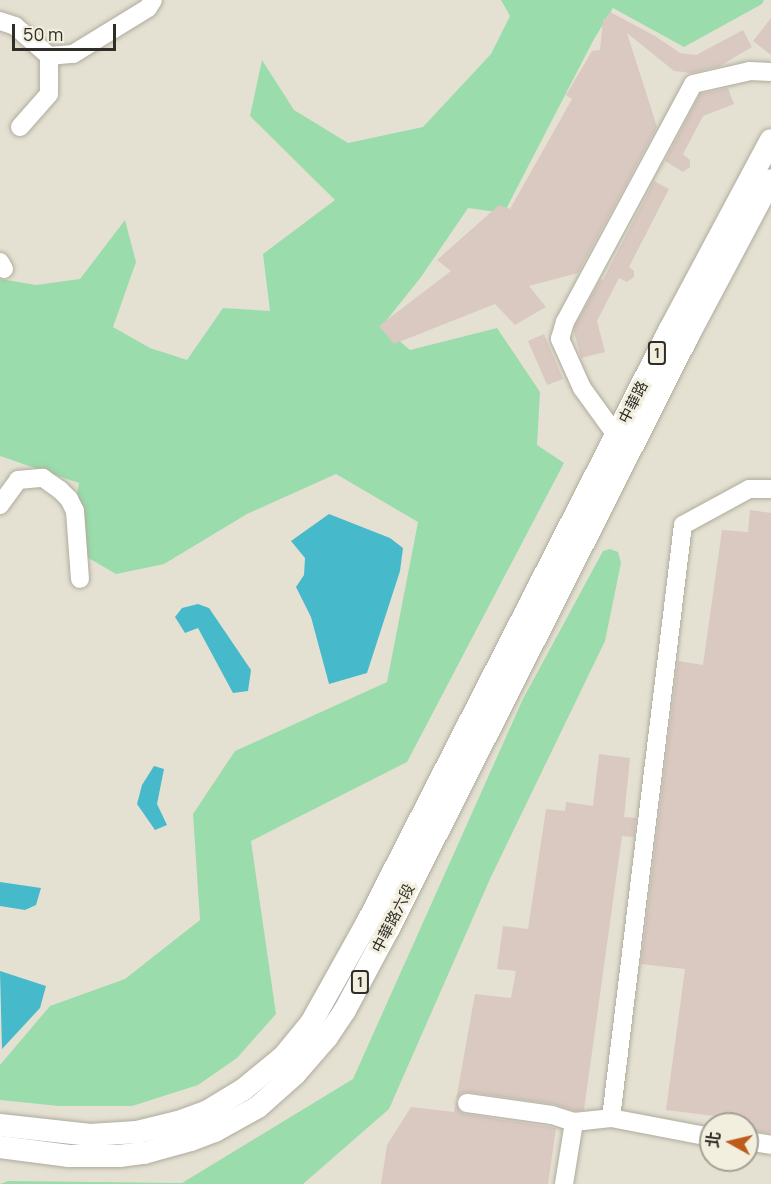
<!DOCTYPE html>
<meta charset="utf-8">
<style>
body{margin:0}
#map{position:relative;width:771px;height:1184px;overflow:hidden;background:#e5e1d2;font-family:Manrope,"Noto Sans TC",sans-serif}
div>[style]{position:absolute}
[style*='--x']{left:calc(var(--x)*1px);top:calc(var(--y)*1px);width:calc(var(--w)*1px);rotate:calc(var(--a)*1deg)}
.green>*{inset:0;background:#9adcab}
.water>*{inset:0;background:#46b9cb}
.building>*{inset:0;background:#d9c9c1}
.roads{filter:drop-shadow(0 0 2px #afac9d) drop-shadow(0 0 2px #afac9d)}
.minor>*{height:18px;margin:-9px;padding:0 9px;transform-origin:9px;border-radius:9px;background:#fff}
.major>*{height:22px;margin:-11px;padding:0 11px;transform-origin:11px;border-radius:11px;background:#fff}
span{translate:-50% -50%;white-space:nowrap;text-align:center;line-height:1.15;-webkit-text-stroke:6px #f2efdf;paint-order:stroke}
.shield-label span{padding:2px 4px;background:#f2efdf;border:2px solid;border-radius:4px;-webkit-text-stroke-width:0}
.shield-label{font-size:14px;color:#2f2d27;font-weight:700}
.street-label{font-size:15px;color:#2f2d27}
.north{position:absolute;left:699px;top:1112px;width:60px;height:60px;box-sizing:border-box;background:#f2efdf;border:2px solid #a4a195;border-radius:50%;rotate:278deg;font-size:16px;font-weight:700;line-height:24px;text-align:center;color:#2f2d27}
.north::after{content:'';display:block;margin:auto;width:21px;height:27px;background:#bd5d1b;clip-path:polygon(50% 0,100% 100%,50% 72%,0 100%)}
.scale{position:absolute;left:12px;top:24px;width:104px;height:27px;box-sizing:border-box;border:3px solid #2f2d27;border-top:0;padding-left:8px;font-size:18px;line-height:21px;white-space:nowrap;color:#2f2d27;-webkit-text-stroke:4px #f2efdf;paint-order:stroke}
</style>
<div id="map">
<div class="green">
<div style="clip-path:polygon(501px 0,764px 0,762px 4px,684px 47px,613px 8px,594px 39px,504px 213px,468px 208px,421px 277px,382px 326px,410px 350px,497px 328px,540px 392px,537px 445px,564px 463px,407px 762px,251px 841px,276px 1014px,237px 1058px,198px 1085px,132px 1106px,59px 1106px,0 1100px,0 1065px,50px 1006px,125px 979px,200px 920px,193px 814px,235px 751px,387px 682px,418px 522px,336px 474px,247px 514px,164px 564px,116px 574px,68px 546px,79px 483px,0 456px,0 279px,36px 285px,80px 279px,125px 220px,136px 262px,113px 327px,150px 348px,187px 360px,223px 308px,270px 311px,263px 254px,335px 200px,250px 116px,262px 60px,294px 110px,348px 143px,423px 127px,491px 54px,510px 16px)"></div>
<div style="clip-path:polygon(610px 549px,618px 552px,621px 563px,605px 641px,490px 879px,389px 1109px,303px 1184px,0 1184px,8px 1181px,182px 1183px,353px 1079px,523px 699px,603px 551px)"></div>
</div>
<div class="water">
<div style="clip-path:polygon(329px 514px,390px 538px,403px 548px,400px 571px,367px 673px,329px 684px,311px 617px,296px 587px,304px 575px,305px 558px,291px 541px)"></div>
<div style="clip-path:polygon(198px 604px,209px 608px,251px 670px,248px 691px,233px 693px,198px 628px,185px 633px,175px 617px,182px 608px)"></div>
<div style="clip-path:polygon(154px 766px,164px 769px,157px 804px,167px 825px,155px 830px,137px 804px,142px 785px)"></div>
<div style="clip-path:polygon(0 882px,41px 888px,36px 905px,25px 910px,0 906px)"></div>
<div style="clip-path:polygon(0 971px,46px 986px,40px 1008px,2px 1049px)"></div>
</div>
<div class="building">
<div style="clip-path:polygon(610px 12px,655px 36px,680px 53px,696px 55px,743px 30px,752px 47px,720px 66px,691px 73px,674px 71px,627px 33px,657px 127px,578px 273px,529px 286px,546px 307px,515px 325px,495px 304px,394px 344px,379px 326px,451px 271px,437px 260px,499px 205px,510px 209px,572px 99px,566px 95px,592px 51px,600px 50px,603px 19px,609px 18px,607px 16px)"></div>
<div style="clip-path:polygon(771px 18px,771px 55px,753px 41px)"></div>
<div style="clip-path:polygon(728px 88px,734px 104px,703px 116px,683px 154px,690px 160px,690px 167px,683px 172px,665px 161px,700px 94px)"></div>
<div style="clip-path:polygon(654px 181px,669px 189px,629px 267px,634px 271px,634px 277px,627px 282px,619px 278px,597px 321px,605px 352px,581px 358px,574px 332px,575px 326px,601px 279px,603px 280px)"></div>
<div style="clip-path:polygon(544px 334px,563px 379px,547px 385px,528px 341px)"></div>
<div style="clip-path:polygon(750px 510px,771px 513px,771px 1133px,747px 1130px,747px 1120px,666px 1110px,685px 969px,641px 964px,678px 661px,703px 665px,722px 530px,748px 532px)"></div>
<div style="clip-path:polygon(599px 754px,630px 758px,624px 817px,636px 818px,634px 837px,622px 836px,584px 1110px,575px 1111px,554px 1104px,469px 1092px,462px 1093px,456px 1100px,475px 994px,511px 998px,516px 971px,497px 969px,503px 926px,528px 929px,546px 809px,565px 811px,566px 802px,593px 806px)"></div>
<div style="clip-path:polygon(456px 1102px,460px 1111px,465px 1114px,556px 1128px,548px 1184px,381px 1184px,387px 1145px,411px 1107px,454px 1112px)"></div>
</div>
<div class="roads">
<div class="minor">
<div style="--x:0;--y:21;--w:16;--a:18"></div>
<div style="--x:15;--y:26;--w:45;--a:41.4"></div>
<div style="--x:49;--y:56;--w:24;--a:-5"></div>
<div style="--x:73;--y:54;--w:88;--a:-31.5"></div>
<div style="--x:148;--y:8;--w:9;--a:-58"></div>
<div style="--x:20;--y:127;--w:44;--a:-48.7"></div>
<div style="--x:49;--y:94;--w:38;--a:-90"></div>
<div style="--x:0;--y:262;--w:8;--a:60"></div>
<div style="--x:616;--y:435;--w:58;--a:-125.9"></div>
<div style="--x:582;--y:388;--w:54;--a:-114.2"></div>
<div style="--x:560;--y:339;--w:18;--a:-74"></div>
<div style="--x:565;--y:322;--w:270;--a:-61.7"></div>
<div style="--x:693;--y:84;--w:58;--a:-12.8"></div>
<div style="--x:750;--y:71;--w:21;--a:3"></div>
<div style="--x:0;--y:505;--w:31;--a:-54"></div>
<div style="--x:18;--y:480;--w:25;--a:-5"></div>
<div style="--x:43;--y:478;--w:21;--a:35"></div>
<div style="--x:60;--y:490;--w:13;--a:45"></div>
<div style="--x:69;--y:499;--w:13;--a:63"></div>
<div style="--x:75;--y:511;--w:68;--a:85.8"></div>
<div style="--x:467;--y:1103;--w:86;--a:8"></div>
<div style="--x:552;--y:1115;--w:23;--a:18"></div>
<div style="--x:574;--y:1122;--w:37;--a:-6"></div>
<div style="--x:611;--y:1118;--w:102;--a:10.8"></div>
<div style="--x:611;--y:1118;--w:597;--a:-83.08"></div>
<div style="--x:683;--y:525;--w:75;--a:-28.6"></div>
<div style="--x:749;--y:489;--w:22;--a:0"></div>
<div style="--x:747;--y:1141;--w:24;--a:9"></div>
<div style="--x:564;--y:1184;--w:63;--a:-80.8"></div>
</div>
<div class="major">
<div style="--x:0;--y:1125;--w:91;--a:6.3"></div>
<div style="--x:90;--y:1135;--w:47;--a:-3.7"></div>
<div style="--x:137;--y:1132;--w:42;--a:-13.7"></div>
<div style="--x:178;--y:1122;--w:32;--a:-20"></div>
<div style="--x:208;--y:1111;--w:42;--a:-31.4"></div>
<div style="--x:244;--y:1089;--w:52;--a:-39.5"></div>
<div style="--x:284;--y:1056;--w:43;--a:-50.7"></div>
<div style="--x:311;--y:1023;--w:115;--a:-60.8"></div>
<div style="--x:367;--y:923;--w:667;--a:-62.97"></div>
<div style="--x:670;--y:329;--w:214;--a:-61.9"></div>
<div style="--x:0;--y:1147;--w:70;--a:7.4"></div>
<div style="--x:69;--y:1156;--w:50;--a:0"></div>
<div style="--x:119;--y:1156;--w:25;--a:-7"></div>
<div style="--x:144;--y:1153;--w:49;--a:-15.5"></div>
<div style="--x:191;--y:1140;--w:26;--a:-21"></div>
<div style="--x:215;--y:1131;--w:49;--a:-29.2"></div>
<div style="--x:258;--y:1107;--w:50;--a:-41.7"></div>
<div style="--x:295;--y:1074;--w:49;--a:-49.1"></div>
<div style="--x:327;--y:1037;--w:32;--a:-56"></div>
<div style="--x:345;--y:1010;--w:93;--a:-61.8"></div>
<div style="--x:389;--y:928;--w:665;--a:-63.2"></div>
<div style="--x:689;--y:334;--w:174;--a:-62"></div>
</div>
</div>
<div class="shield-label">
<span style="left:657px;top:353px">1</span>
<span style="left:360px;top:982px">1</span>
</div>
<div class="street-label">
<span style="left:633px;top:402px;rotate:-63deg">中華路</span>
<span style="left:393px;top:918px;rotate:-63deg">中華路六段</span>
</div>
<div class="north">北</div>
<div class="scale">50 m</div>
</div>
